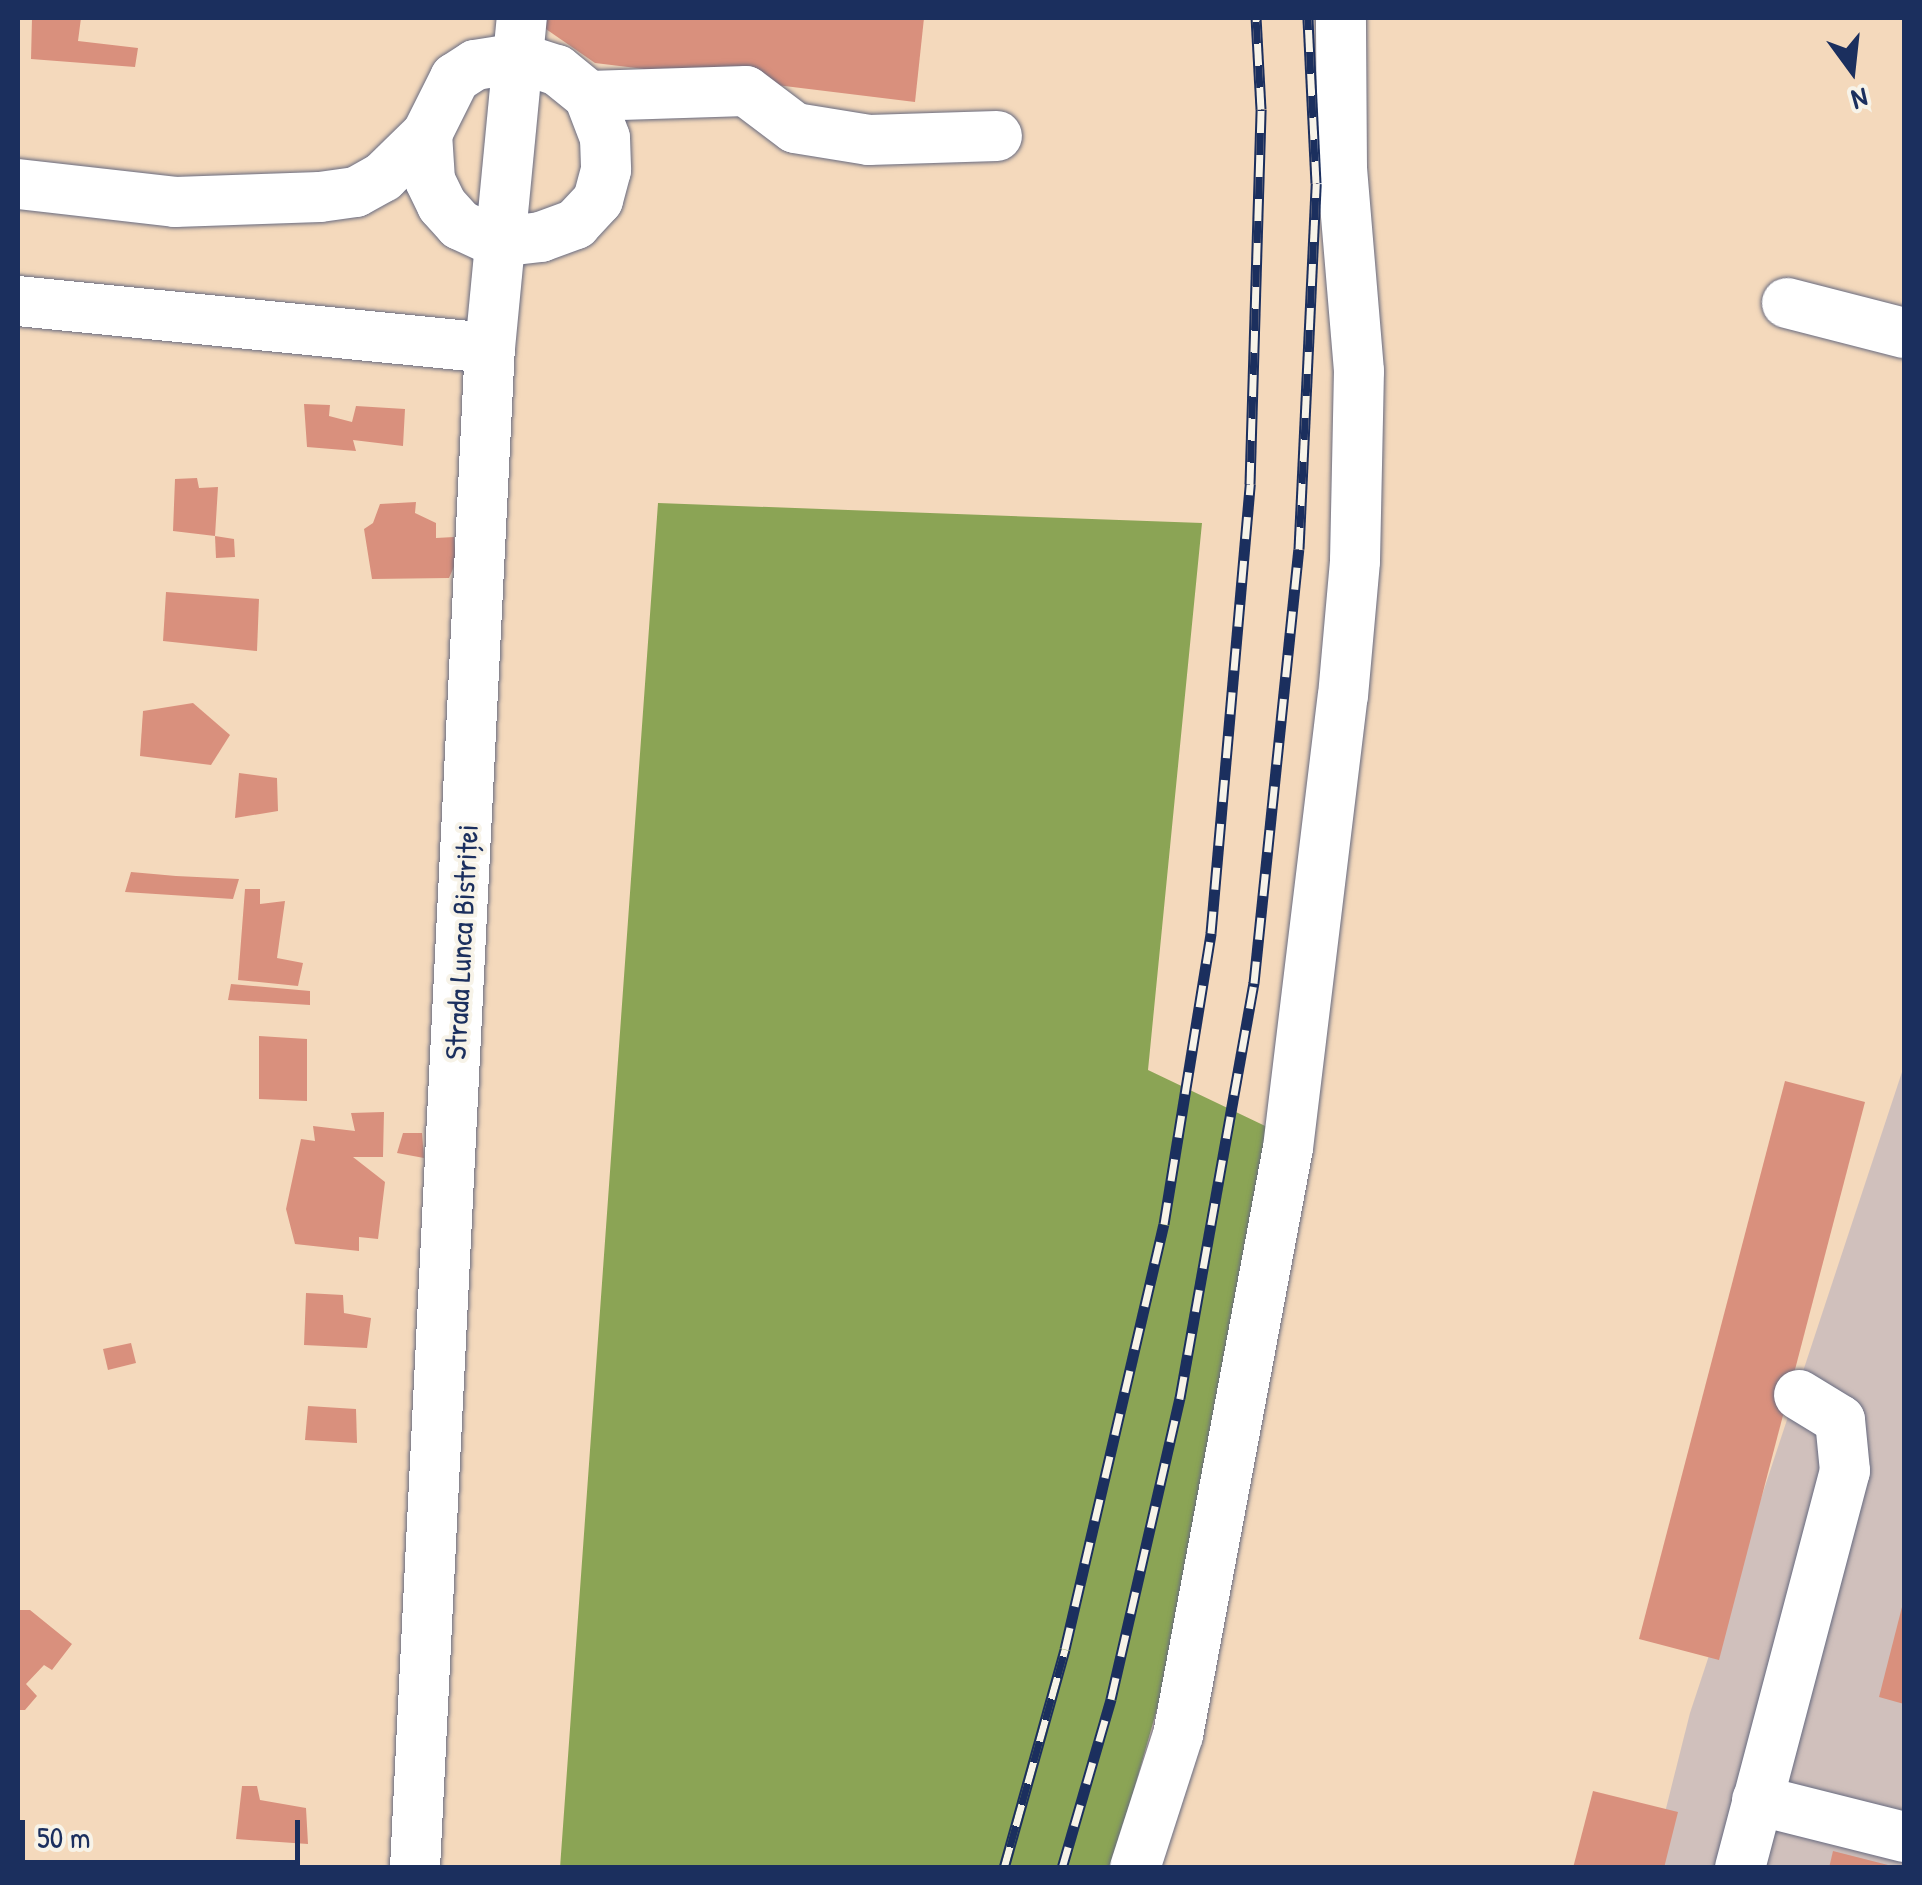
<!DOCTYPE html>
<meta charset="utf-8">
<style>
body{margin:0}
#map{position:relative;width:1922px;height:1885px;overflow:hidden;background:#f4d9bc;font-family:"Patrick Hand",sans-serif}
div>[style]{position:absolute}
[style*='--x']{left:calc(var(--x)*1px);top:calc(var(--y)*1px);width:calc(var(--w)*1px);rotate:calc(var(--a)*1deg)}
.industrial>*{inset:0;background:#d0c0bc}
.forest>*{inset:0;background:#8ba455}
.building>*{inset:0;background:#d9907d}
.roads{filter:drop-shadow(0 0 2px #676a7f) drop-shadow(0 0 2px #676a7f)}
.minor>*{height:50px;margin:-25px;padding:0 25px;transform-origin:25px;border-radius:25px;background:#fff}
.rail>*{height:11px;margin-top:-5.5px;transform-origin:0;background:repeating-linear-gradient(90deg,#f7f3e8 0 22px,#1b2f5e 0 44px);box-sizing:border-box;border-block:2px solid #1b2f5e}
span{translate:-50% -50%;white-space:nowrap;text-align:center;line-height:1.15;-webkit-text-stroke:8px #f7f3e8;paint-order:stroke}
.street-label{font-size:30px;color:#1b2f5e}
.frame{position:absolute;inset:0;border:20px solid #1b2f5e;pointer-events:none}
.north{position:absolute;left:1802px;top:20px;width:100px;height:100px;-webkit-text-stroke:8px #f7f3e8;paint-order:stroke;rotate:165deg;font-size:28px;font-weight:700;line-height:40px;text-align:center;color:#1b2f5e}
.north::after{content:'';display:block;margin:auto;width:35px;height:45px;background:#1b2f5e;clip-path:polygon(50% 0,100% 100%,50% 72%,0 100%)}
.scale{position:absolute;left:20px;top:1820px;width:280px;height:45px;box-sizing:border-box;border:5px solid #1b2f5e;border-top:0;padding-left:12px;font-size:30px;line-height:35px;white-space:nowrap;color:#1b2f5e;-webkit-text-stroke:8px #f7f3e8;paint-order:stroke}
</style>
<div id="map">
<div class="industrial">
<div style="clip-path:polygon(1904px 1066px,1904px 1867px,1651px 1868px,1690px 1713px)"></div>
</div>
<div class="forest">
<div style="clip-path:polygon(658px 503px,1202px 523px,1148px 1070px,1282px 1134px,1229px 1456px,1112px 1867px,560px 1868px)"></div>
</div>
<div class="building">
<div style="clip-path:polygon(32px 18px,81px 18px,78px 41px,138px 48px,135px 67px,31px 59px)"></div>
<div style="clip-path:polygon(543px 18px,924px 18px,915px 102px,595px 63px,543px 27px)"></div>
<div style="clip-path:polygon(304px 404px,330px 405px,329px 416px,352px 422px,356px 406px,405px 409px,403px 446px,353px 440px,356px 451px,307px 447px)"></div>
<div style="clip-path:polygon(197px 478px,199px 488px,218px 487px,215px 536px,173px 531px,175px 479px)"></div>
<div style="clip-path:polygon(416px 502px,415px 513px,436px 523px,436px 538px,454px 537px,456px 562px,449px 578px,372px 579px,364px 529px,373px 523px,380px 504px)"></div>
<div style="clip-path:polygon(215px 536px,234px 539px,235px 557px,216px 558px)"></div>
<div style="clip-path:polygon(166px 592px,259px 599px,257px 651px,163px 641px)"></div>
<div style="clip-path:polygon(193px 703px,230px 735px,211px 765px,140px 756px,143px 711px)"></div>
<div style="clip-path:polygon(239px 773px,277px 778px,278px 811px,235px 818px)"></div>
<div style="clip-path:polygon(131px 872px,176px 876px,239px 879px,233px 899px,125px 892px)"></div>
<div style="clip-path:polygon(245px 889px,260px 889px,260px 904px,285px 901px,277px 958px,303px 963px,298px 986px,238px 980px)"></div>
<div style="clip-path:polygon(231px 984px,310px 991px,310px 1005px,228px 1000px)"></div>
<div style="clip-path:polygon(259px 1036px,307px 1039px,307px 1101px,259px 1099px)"></div>
<div style="clip-path:polygon(1785px 1081px,1865px 1102px,1719px 1660px,1639px 1639px)"></div>
<div style="clip-path:polygon(384px 1112px,383px 1157px,353px 1157px,385px 1182px,378px 1239px,359px 1237px,359px 1251px,295px 1244px,286px 1209px,301px 1139px,315px 1141px,313px 1126px,355px 1131px,351px 1113px)"></div>
<div style="clip-path:polygon(403px 1133px,422px 1133px,424px 1158px,397px 1153px)"></div>
<div style="clip-path:polygon(306px 1293px,343px 1295px,344px 1313px,371px 1318px,367px 1348px,304px 1345px)"></div>
<div style="clip-path:polygon(131px 1343px,136px 1363px,108px 1370px,103px 1349px)"></div>
<div style="clip-path:polygon(308px 1406px,356px 1409px,357px 1443px,305px 1440px)"></div>
<div style="clip-path:polygon(1903px 1603px,1904px 1603px,1904px 1704px,1879px 1697px)"></div>
<div style="clip-path:polygon(18px 1610px,30px 1610px,72px 1644px,52px 1670px,44px 1665px,26px 1684px,37px 1696px,25px 1710px,18px 1710px)"></div>
<div style="clip-path:polygon(242px 1786px,257px 1786px,260px 1800px,306px 1808px,308px 1844px,236px 1839px)"></div>
<div style="clip-path:polygon(1593px 1791px,1678px 1812px,1664px 1868px,1573px 1868px)"></div>
<div style="clip-path:polygon(1833px 1851px,1892px 1866px,1892px 1868px,1829px 1868px)"></div>
</div>
<div class="roads">
<div class="minor">
<div style="--x:519;--y:58;--w:40;--a:18"></div>
<div style="--x:557;--y:70;--w:41;--a:39.1"></div>
<div style="--x:589;--y:96;--w:45;--a:69.1"></div>
<div style="--x:605;--y:138;--w:32;--a:88"></div>
<div style="--x:606;--y:170;--w:31;--a:105"></div>
<div style="--x:598;--y:200;--w:33;--a:133"></div>
<div style="--x:576;--y:224;--w:37;--a:160"></div>
<div style="--x:541;--y:237;--w:44;--a:173.5"></div>
<div style="--x:497;--y:242;--w:41;--a:-155.3"></div>
<div style="--x:460;--y:225;--w:27;--a:-132"></div>
<div style="--x:442;--y:205;--w:28;--a:-116"></div>
<div style="--x:430;--y:180;--w:46;--a:-93.7"></div>
<div style="--x:427;--y:134;--w:63;--a:-63.4"></div>
<div style="--x:455;--y:78;--w:24;--a:-33"></div>
<div style="--x:475;--y:65;--w:45;--a:-9"></div>
<div style="--x:589;--y:96;--w:157;--a:-1.8"></div>
<div style="--x:746;--y:91;--w:61;--a:37.1"></div>
<div style="--x:795;--y:128;--w:75;--a:9.2"></div>
<div style="--x:869;--y:140;--w:128;--a:-1.8"></div>
<div style="--x:18;--y:184;--w:158;--a:6.5"></div>
<div style="--x:175;--y:202;--w:145;--a:-2"></div>
<div style="--x:320;--y:197;--w:36;--a:-8"></div>
<div style="--x:356;--y:192;--w:31;--a:-29"></div>
<div style="--x:383;--y:177;--w:62;--a:-44.3"></div>
<div style="--x:18;--y:301;--w:474;--a:5.7"></div>
<div style="--x:1787;--y:303;--w:121;--a:14.4"></div>
<div style="--x:1757;--y:1800;--w:152;--a:14.1"></div>
<div style="--x:415;--y:1868;--w:1522;--a:-87.18"></div>
<div style="--x:490;--y:348;--w:332;--a:-84.5"></div>
<div style="--x:1135;--y:1868;--w:140;--a:-72.1"></div>
<div style="--x:1178;--y:1735;--w:597;--a:-79.39"></div>
<div style="--x:1288;--y:1148;--w:455;--a:-83.1"></div>
<div style="--x:1343;--y:696;--w:136;--a:-84.9"></div>
<div style="--x:1355;--y:561;--w:190;--a:-88.8"></div>
<div style="--x:1359;--y:371;--w:203;--a:-94.8"></div>
<div style="--x:1342;--y:169;--w:151;--a:-90.4"></div>
<div style="--x:1740;--y:1868;--w:411;--a:-75.2"></div>
<div style="--x:1845;--y:1471;--w:51;--a:-95.6"></div>
<div style="--x:1840;--y:1420;--w:48;--a:-148.6"></div>
</div>
</div>
<div class="rail">
<div style="--x:1004;--y:1868;--w:227;--a:-74.4"></div>
<div style="--x:1065;--y:1649;--w:436;--a:-76.9"></div>
<div style="--x:1164;--y:1224;--w:295;--a:-80.8"></div>
<div style="--x:1211;--y:933;--w:451;--a:-85"></div>
<div style="--x:1250;--y:484;--w:375;--a:-88.3"></div>
<div style="--x:1261;--y:109;--w:91;--a:-93.1"></div>
<div style="--x:1062;--y:1868;--w:176;--a:-73.8"></div>
<div style="--x:1111;--y:1699;--w:309;--a:-77.1"></div>
<div style="--x:1180;--y:1398;--w:422;--a:-79.9"></div>
<div style="--x:1254;--y:983;--w:436;--a:-84.1"></div>
<div style="--x:1299;--y:549;--w:366;--a:-87.3"></div>
<div style="--x:1316;--y:183;--w:165;--a:-92.8"></div>
</div>
<div class="street-label">
<span style="left:461px;top:942px;rotate:-87deg">Strada Lunca Bistriței</span>
</div>
<div class="frame"></div>
<div class="north">N</div>
<div class="scale">50 m</div>
</div>
